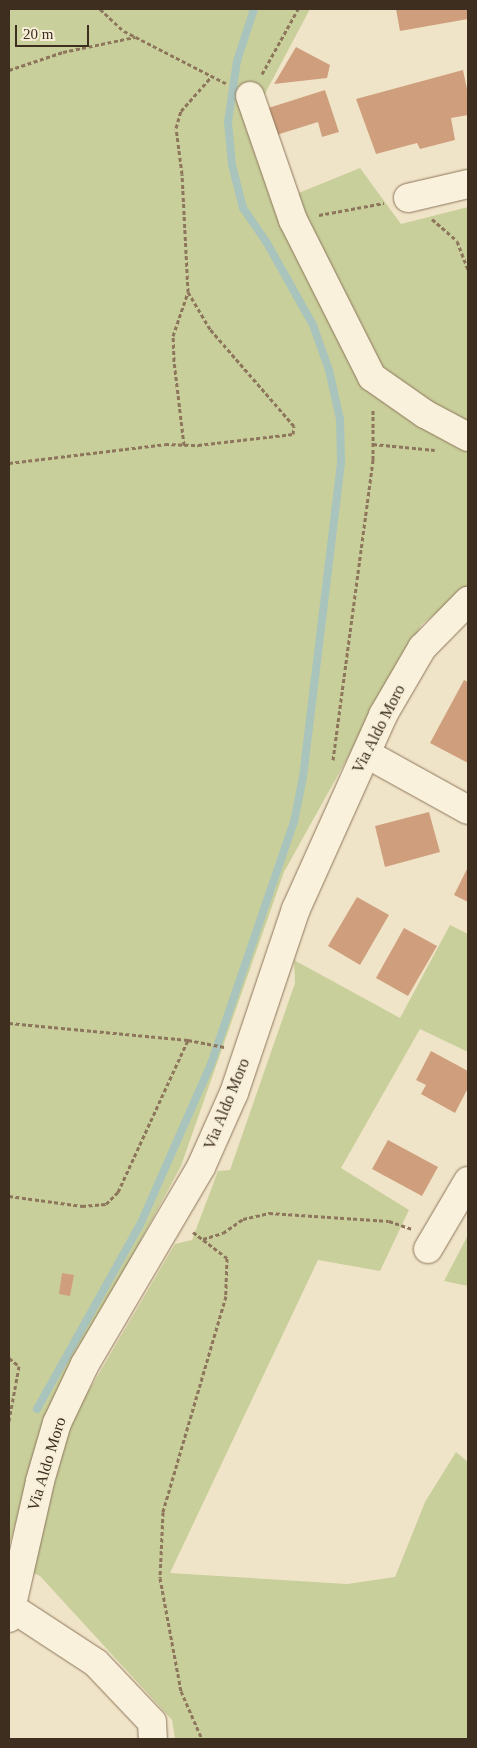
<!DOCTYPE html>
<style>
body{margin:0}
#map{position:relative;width:477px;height:1748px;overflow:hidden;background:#f0e4c8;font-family:"Times New Roman",serif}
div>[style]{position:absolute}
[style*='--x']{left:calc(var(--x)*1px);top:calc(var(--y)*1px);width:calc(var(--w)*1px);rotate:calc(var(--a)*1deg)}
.green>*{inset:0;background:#c9cf9b}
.stream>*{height:8px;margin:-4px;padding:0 4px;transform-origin:4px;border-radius:4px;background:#a9c4bc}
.building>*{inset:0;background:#cf9f7d}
.path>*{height:3px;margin-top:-1.5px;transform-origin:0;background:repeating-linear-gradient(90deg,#8d765c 0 4px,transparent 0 6.5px)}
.roads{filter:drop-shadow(0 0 1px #8d765c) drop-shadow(0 0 1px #8d765c)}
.minor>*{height:28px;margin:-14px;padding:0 14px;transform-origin:14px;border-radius:14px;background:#faf1dc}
span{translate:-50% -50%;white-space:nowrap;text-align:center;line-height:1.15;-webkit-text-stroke:4px #f7eed8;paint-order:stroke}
.street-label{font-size:16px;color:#3d2e20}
.frame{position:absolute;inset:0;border:10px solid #3d2e20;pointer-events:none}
.scale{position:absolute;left:15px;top:25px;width:74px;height:22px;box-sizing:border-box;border:2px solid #3d2e20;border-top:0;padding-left:6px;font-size:15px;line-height:18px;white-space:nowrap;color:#3d2e20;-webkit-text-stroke:4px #f7eed8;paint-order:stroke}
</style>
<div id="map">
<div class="green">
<div style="clip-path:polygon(9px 9px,310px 9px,260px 103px,245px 104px,242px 117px,274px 203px,360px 168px,401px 224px,468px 207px,468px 589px,422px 624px,284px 872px,181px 1166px,44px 1420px,9px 1547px)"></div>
<div style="clip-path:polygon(450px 925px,468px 934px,468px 1052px,420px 1029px,341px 1168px,409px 1210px,380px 1271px,318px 1260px,170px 1573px,347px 1584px,395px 1577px,425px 1502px,456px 1452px,468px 1462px,468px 1739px,175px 1739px,172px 1720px,40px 1576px,31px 1572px,71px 1421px,175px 1244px,192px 1240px,218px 1171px,230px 1170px,295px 983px,294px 960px,400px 1018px)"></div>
<div style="clip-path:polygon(468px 1235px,468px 1286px,444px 1281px)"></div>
</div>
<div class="stream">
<div style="--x:37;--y:1409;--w:211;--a:-60.8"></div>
<div style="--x:140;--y:1225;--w:176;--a:-66.2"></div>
<div style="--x:211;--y:1064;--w:256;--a:-71.1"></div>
<div style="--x:294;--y:822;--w:46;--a:-78.7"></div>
<div style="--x:303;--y:777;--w:318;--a:-83.1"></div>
<div style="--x:341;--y:461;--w:42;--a:-91.4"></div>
<div style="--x:340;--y:419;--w:50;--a:-102.7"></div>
<div style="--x:329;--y:370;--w:48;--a:-109.6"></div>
<div style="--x:313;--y:325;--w:94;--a:-119.3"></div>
<div style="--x:267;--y:243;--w:42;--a:-124.4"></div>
<div style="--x:243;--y:208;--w:44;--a:-104.3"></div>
<div style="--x:232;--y:165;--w:43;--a:-95.3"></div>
<div style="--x:228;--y:122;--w:62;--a:-81.6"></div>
<div style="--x:237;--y:61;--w:55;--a:-71.9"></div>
</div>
<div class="building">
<div style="clip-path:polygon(396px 9px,468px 9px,468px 19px,400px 31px)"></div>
<div style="clip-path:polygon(296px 47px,330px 65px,327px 78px,274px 84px)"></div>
<div style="clip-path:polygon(463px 70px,468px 94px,468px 115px,451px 118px,455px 140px,420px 149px,417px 143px,376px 154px,356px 99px)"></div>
<div style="clip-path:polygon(325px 90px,339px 132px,322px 137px,318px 122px,270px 137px,262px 110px)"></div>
<div style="clip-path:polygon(464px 680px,468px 682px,468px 763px,430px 743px)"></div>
<div style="clip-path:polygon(429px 812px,440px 852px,385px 867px,375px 826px)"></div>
<div style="clip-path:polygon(468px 867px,468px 902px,454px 895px)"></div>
<div style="clip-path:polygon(357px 897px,389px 915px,360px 965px,328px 946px)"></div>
<div style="clip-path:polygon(404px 928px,437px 946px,408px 996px,376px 978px)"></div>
<div style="clip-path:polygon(431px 1051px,468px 1071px,468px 1088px,455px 1113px,421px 1094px,426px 1085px,416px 1080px)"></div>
<div style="clip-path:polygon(388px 1140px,438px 1167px,422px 1196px,372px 1169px)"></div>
<div style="clip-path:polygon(62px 1273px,74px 1275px,70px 1296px,59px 1294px)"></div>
</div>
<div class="path">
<div style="--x:100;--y:9;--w:33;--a:43"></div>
<div style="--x:124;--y:31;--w:116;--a:27.2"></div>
<div style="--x:9;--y:70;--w:57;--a:-18.4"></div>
<div style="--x:63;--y:52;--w:74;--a:-11.8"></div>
<div style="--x:262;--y:74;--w:74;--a:-61"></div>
<div style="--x:319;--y:215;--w:66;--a:-10.5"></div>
<div style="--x:432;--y:219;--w:33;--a:41"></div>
<div style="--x:457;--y:241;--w:30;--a:69"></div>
<div style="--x:373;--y:444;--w:62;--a:5.5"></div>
<div style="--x:184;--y:445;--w:85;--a:-96.8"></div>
<div style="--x:174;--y:361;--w:25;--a:-92"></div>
<div style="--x:173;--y:336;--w:46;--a:-71.2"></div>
<div style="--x:188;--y:292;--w:118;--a:-92.9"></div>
<div style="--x:182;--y:174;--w:46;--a:-97.4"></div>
<div style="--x:176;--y:128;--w:18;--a:-74"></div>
<div style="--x:181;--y:111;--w:47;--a:-48.5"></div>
<div style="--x:9;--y:463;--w:157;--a:-6.9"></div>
<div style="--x:165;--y:444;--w:33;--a:2"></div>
<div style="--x:198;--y:445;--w:96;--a:-6.6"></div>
<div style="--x:293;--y:434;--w:8;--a:-83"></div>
<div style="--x:294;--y:426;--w:128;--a:-130.9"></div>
<div style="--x:210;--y:329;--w:43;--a:-120.7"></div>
<div style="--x:333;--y:760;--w:303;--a:-82.4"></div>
<div style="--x:373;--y:460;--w:51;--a:-90"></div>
<div style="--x:9;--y:1023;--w:180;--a:5.4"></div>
<div style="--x:188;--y:1040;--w:37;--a:11"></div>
<div style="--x:9;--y:1196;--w:74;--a:7.8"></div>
<div style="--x:82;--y:1206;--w:24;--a:-5"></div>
<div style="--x:106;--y:1204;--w:17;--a:-45"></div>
<div style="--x:118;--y:1192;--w:167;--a:-65.3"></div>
<div style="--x:193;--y:1232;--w:43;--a:37.4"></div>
<div style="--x:227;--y:1258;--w:38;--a:92"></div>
<div style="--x:226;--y:1296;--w:225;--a:106.3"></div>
<div style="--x:163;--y:1512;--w:66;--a:92.6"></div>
<div style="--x:160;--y:1578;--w:115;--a:79.5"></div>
<div style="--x:181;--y:1691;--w:52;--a:66.4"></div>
<div style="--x:203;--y:1239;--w:21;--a:-17"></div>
<div style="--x:223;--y:1233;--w:24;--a:-35"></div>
<div style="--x:243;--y:1219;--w:27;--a:-13"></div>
<div style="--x:269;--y:1213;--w:120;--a:3.8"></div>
<div style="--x:389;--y:1221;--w:24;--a:19"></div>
<div style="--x:9;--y:1358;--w:13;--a:39"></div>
<div style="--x:19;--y:1366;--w:56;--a:100.3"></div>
</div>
<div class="roads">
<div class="minor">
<div style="--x:250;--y:96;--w:131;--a:70.9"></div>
<div style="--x:293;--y:220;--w:176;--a:63.3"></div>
<div style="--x:372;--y:377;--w:65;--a:34.9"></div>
<div style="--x:425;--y:414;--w:49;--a:28.1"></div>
<div style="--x:408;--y:198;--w:62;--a:-13.1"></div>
<div style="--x:367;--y:754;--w:115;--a:29"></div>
<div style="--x:428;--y:1249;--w:79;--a:-59.5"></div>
<div style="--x:12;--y:1608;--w:100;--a:33.2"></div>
<div style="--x:96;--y:1663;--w:81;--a:46.5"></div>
<div style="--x:152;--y:1722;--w:17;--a:87"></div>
<div style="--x:9;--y:1618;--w:140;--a:-77.2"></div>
<div style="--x:40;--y:1481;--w:60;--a:-73.7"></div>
<div style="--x:57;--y:1423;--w:65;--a:-64.6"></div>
<div style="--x:85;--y:1364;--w:229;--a:-59.5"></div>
<div style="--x:201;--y:1167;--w:81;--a:-66"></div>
<div style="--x:234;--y:1093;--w:194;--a:-71.4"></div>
<div style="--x:296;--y:909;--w:213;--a:-65.8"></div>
<div style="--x:383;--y:715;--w:78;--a:-59.8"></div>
<div style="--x:422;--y:648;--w:66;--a:-45.6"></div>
</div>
</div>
<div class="street-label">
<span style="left:379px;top:729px;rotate:-63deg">Via Aldo Moro</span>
<span style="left:227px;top:1104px;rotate:-68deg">Via Aldo Moro</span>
<span style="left:47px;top:1464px;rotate:-73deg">Via Aldo Moro</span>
</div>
<div class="frame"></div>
<div class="scale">20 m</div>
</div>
